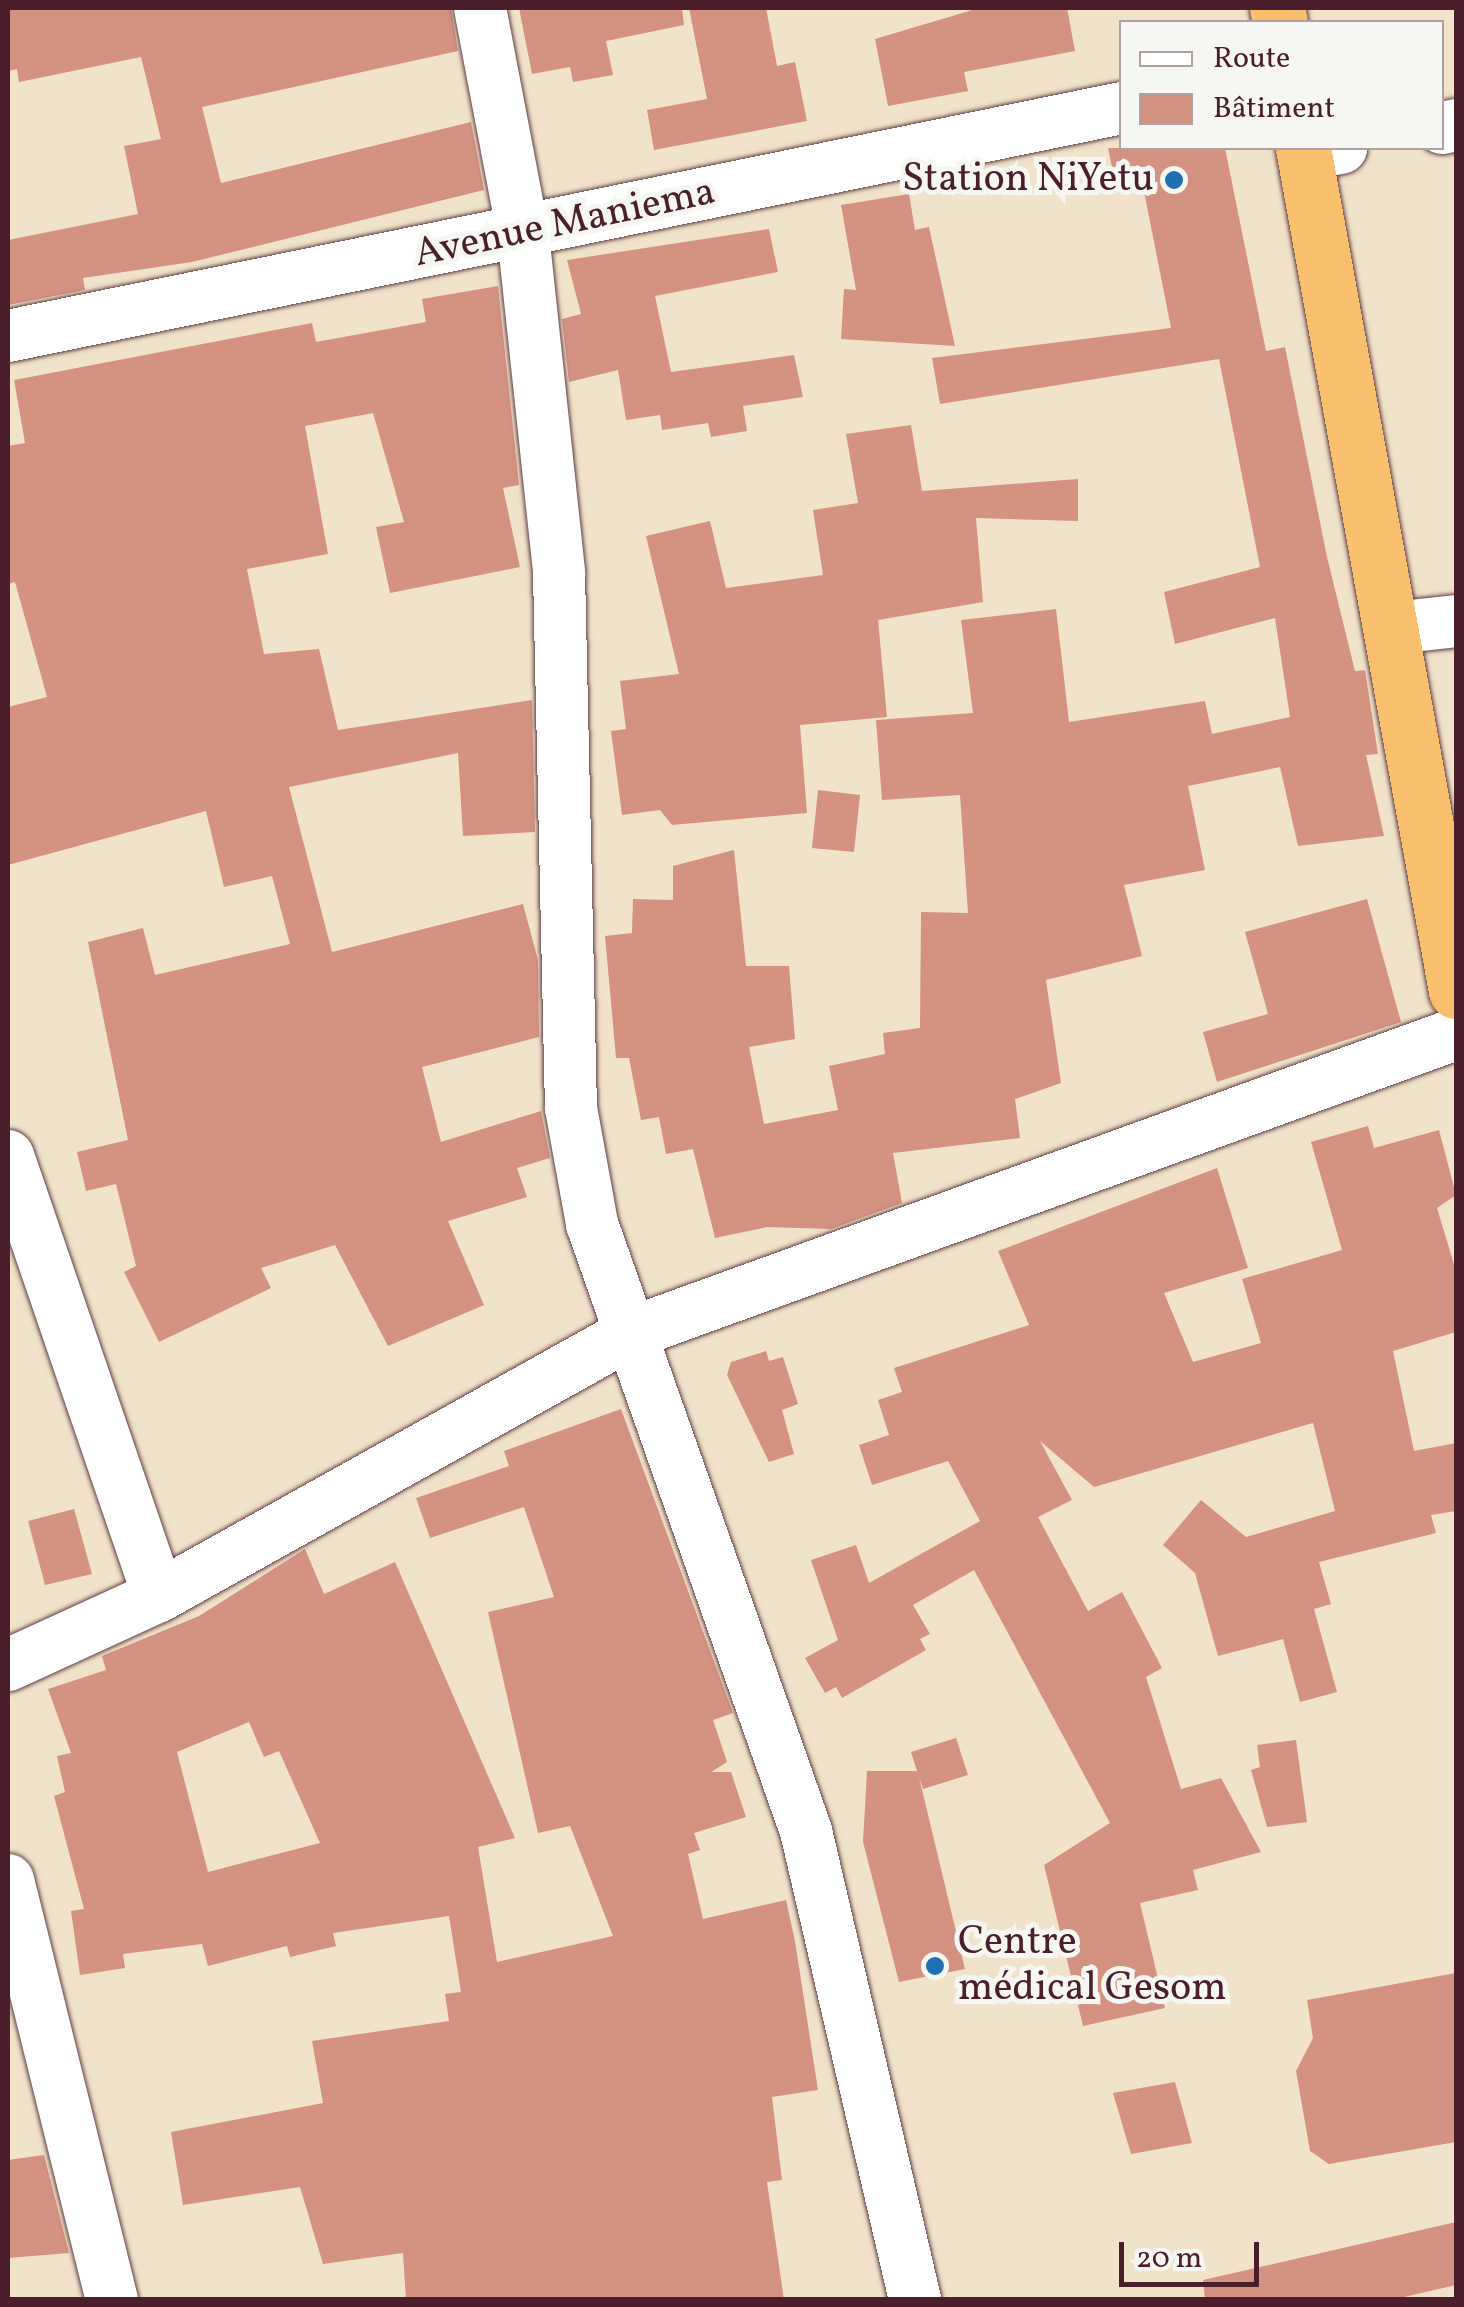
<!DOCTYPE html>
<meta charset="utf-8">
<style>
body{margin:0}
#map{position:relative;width:1464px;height:2307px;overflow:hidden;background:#f0e3c9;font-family:Vollkorn,serif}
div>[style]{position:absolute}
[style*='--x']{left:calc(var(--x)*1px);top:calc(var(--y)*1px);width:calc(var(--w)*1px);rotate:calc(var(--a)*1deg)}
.building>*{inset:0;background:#d49281}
.roads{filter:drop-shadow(0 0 2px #633c43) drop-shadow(0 0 2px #633c43)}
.minor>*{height:52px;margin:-26px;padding:0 26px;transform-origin:26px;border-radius:26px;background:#fff}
.trunk>*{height:55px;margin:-27.5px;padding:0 27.5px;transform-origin:27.5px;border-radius:27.5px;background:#f8bf6c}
.dots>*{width:28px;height:28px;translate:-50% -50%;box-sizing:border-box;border:5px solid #f6f6f2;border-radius:50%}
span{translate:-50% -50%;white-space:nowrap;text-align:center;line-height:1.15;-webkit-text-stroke:10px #f6f6f2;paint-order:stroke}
.poi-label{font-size:40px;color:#4a1f2b}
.right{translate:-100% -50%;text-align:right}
.left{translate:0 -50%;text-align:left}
.street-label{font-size:40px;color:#4a1f2b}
.frame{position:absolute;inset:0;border:10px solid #4a1f2b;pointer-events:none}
.legend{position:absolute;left:1119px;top:20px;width:325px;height:130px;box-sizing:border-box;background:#f6f6f2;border:2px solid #b1a0a2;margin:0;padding:12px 18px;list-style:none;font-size:30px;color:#4a1f2b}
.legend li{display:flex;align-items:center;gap:20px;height:50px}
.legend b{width:50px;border:2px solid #b1a0a2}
.scale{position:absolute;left:1119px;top:2242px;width:140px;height:45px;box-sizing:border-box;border:5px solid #4a1f2b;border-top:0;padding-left:12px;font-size:30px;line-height:35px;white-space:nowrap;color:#4a1f2b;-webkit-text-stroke:8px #f6f6f2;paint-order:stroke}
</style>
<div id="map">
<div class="building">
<div style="clip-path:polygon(8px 8px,451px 8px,458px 51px,202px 107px,221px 183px,471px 122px,484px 190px,192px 262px,83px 278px,85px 290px,8px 305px,8px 240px,138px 214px,124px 146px,161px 139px,141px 57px,19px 82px,17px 69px,8px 71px)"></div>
<div style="clip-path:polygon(519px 8px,682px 8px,684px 25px,606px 41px,613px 75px,573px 82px,570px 67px,532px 74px)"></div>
<div style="clip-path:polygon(689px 8px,766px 8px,777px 66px,795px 62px,807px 121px,654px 150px,647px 110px,707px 99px)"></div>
<div style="clip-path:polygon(979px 8px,1067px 8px,1075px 51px,964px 72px,968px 91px,888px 106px,875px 39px)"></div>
<div style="clip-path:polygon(1108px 148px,1225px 148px,1266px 351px,1285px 347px,1327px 557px,1355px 671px,1365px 670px,1378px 754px,1366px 755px,1384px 836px,1298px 846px,1280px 767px,1188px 786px,1205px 870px,1124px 885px,1142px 956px,1046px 980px,1061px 1083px,1015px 1099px,1020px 1138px,893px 1153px,902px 1203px,831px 1229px,767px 1227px,715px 1238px,693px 1149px,666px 1154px,659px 1117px,641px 1120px,629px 1058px,616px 1058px,605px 936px,632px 933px,633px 899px,673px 900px,673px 866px,734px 850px,746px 966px,789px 966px,795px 1039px,749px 1047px,764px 1124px,838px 1110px,829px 1066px,885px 1054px,883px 1033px,920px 1028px,921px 912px,968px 913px,960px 795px,882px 800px,876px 720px,973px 713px,961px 620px,1056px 609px,1069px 722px,1205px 701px,1212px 734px,1290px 717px,1275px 618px,1175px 644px,1164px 592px,1260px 567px,1219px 359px,940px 404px,932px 358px,1171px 328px,1142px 181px,1116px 186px)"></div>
<div style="clip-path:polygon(909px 194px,915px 230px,929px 227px,955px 346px,841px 339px,844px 289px,856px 290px,841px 205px)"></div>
<div style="clip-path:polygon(769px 229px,778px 272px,655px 296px,671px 372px,794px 355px,803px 397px,743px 406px,747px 431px,711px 437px,708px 423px,662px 430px,660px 415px,626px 420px,618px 370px,569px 382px,562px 319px,581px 314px,567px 260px)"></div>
<div style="clip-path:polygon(498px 286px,519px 485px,503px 488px,520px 567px,390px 593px,376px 527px,404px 522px,373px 413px,305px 426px,328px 554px,247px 569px,264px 654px,319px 649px,338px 730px,532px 700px,535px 832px,463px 836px,458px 753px,289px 787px,332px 952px,523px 904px,538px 960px,539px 1037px,422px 1067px,441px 1142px,541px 1111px,550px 1158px,517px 1168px,527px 1197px,448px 1221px,484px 1305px,388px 1346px,335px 1245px,261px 1268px,271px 1288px,159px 1342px,124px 1272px,136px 1266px,116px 1184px,86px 1191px,77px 1152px,128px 1140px,88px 942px,143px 928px,155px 975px,290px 944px,272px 876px,224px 887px,206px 811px,8px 865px,8px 707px,47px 697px,15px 582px,8px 584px,8px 446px,25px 443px,14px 380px,312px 323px,316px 342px,426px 322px,422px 299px)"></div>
<div style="clip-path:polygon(911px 425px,922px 491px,1078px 479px,1078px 521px,976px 518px,983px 602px,878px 620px,887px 717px,800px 725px,807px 813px,672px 825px,660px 810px,622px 815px,611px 731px,626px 729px,620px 681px,679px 674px,646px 536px,710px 521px,726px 588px,823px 575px,813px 510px,858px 503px,846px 434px)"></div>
<div style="clip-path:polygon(818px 790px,860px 795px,854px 852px,812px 848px)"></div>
<div style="clip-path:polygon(1367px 899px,1401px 1022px,1217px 1082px,1203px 1032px,1268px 1014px,1245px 932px)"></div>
<div style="clip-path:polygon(1368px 1126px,1374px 1148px,1439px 1130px,1456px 1195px,1437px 1208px,1456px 1271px,1456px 1332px,1393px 1351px,1414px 1451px,1456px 1443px,1456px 1511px,1431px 1515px,1436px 1533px,1319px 1562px,1331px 1604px,1314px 1609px,1337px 1692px,1300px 1702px,1283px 1639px,1218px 1656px,1195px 1573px,1163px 1545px,1201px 1500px,1246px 1537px,1335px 1511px,1313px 1423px,1094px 1487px,1040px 1441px,1072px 1500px,1038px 1517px,1088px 1611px,1122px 1592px,1162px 1668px,1146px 1677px,1181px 1789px,1221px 1778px,1261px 1852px,1193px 1870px,1198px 1890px,1140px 1903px,1165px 2008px,1083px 2026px,1044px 1865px,1110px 1823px,974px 1570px,913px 1605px,930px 1634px,920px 1639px,926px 1650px,842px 1698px,836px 1687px,825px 1693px,805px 1658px,838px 1640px,811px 1560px,856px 1545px,869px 1583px,980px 1521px,948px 1461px,872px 1485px,859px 1445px,889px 1435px,878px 1400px,902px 1392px,894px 1368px,1029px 1325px,998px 1251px,1217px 1168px,1248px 1268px,1164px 1293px,1193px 1362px,1261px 1343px,1242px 1279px,1342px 1250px,1311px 1142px)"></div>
<div style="clip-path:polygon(766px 1351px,769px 1361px,783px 1357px,798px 1404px,782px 1410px,794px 1454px,769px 1462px,727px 1375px,731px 1362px)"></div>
<div style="clip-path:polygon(evenodd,621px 1409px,733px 1713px,713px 1720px,727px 1762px,711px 1772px,731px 1772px,746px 1817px,694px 1833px,700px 1850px,688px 1854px,703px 1919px,786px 1900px,795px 1941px,818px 2090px,772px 2097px,782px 2180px,767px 2182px,784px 2300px,406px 2300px,403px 2253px,323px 2264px,300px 2187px,183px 2205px,171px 2132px,323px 2103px,312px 2041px,449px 2021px,445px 1994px,461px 1992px,449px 1916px,333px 1933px,336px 1946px,290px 1957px,287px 1946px,208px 1966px,202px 1944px,123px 1954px,125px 1968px,80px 1975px,71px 1911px,84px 1909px,54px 1796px,65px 1792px,57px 1756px,71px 1753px,48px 1689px,106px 1670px,102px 1656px,199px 1616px,305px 1549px,324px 1594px,395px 1562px,515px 1838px,478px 1847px,497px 1962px,613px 1936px,570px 1826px,538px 1833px,488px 1612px,554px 1597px,524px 1507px,430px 1538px,416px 1498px,509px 1466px,504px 1451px,621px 1409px,249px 1722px,264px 1757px,279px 1751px,320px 1843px,208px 1872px,177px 1752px,249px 1722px)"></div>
<div style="clip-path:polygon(74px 1509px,92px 1574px,45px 1585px,28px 1521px)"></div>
<div style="clip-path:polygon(956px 1738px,968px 1775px,923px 1789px,919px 1777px,965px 1969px,899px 1982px,863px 1842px,867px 1771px,917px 1771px,911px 1752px)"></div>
<div style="clip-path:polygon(1296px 1740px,1307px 1822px,1267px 1827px,1251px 1770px,1260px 1767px,1257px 1745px)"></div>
<div style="clip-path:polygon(1456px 1973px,1456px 2142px,1329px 2164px,1310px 2151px,1296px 2071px,1313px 2038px,1307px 2000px)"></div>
<div style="clip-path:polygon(1175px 2082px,1192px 2143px,1131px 2154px,1113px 2093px)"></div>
<div style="clip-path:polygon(44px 2155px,69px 2253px,8px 2258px,8px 2160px)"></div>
<div style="clip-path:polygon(1456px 2222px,1456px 2285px,1391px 2300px,1205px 2300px,1203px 2280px)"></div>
</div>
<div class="roads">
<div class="minor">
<div style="--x:480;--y:8;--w:230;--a:79.2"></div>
<div style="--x:523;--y:234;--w:341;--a:83.9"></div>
<div style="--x:559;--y:573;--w:535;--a:88.72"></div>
<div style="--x:571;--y:1108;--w:118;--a:79.7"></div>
<div style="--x:592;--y:1224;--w:644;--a:70.58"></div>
<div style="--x:806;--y:1831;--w:481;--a:76.9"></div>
<div style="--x:1442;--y:128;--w:14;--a:-12"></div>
<div style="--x:1304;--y:155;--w:38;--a:-11"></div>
<div style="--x:8;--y:336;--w:1137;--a:-11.57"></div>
<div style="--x:1392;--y:628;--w:64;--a:-6.2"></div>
<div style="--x:8;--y:1156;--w:465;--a:71.1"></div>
<div style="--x:8;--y:1665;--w:166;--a:-24.6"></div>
<div style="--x:159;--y:1596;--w:540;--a:-29.13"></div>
<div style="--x:631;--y:1333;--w:878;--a:-19.92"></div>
<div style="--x:8;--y:1880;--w:433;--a:76.1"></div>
</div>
<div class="trunk">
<div style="--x:1277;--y:8;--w:14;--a:78"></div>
<div style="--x:1303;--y:148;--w:857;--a:79.71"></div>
</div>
</div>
<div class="dots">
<div style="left:1174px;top:180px;background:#1f6fb2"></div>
<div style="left:935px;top:1966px;background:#1f6fb2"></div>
</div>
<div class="poi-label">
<span class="right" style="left:1154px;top:180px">Station NiYetu</span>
<span class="left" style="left:958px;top:1966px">Centre<br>médical Gesom</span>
</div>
<div class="street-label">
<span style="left:565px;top:224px;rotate:-12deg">Avenue Maniema</span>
</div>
<div class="frame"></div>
<ul class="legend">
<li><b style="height:12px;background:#fff"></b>Route</li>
<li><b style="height:28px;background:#d49281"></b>Bâtiment</li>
</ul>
<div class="scale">20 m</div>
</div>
